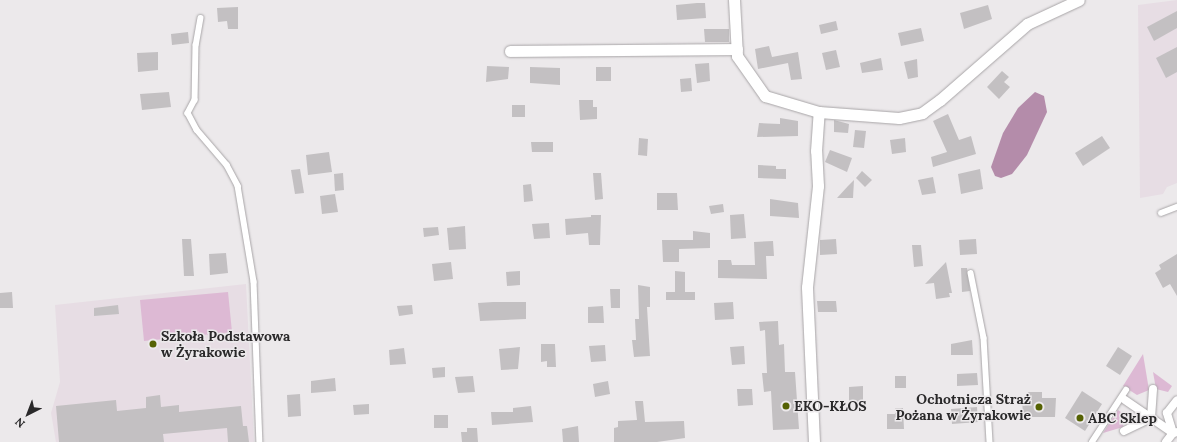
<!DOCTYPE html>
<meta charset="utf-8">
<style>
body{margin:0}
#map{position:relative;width:1177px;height:442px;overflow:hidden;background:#ece9eb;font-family:Lora,serif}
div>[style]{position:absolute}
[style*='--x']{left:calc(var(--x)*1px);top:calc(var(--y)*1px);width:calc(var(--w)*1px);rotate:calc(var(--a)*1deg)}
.built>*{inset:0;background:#e7dde4}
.green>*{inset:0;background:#ddb9d4}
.water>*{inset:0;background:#b48caa}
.building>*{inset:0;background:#c3c0c2}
.roads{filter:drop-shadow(0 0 1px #a8a5a7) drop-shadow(0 0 1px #a8a5a7)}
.service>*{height:5.5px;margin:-2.75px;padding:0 2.75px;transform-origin:2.75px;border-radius:2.75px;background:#fff}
.pedestrian>*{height:8px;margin:-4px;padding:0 4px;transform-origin:4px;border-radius:4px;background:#fff}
.minor>*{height:11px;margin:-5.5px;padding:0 5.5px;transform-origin:5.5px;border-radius:5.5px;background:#fff}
.dots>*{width:11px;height:11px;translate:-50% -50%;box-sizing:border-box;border:2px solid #ece9eb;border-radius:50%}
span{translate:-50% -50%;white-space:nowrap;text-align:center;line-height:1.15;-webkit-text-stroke:3px #ece9eb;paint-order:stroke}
.poi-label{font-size:14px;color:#2a292a;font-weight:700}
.left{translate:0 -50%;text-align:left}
.right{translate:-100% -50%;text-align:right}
.north{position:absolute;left:8px;top:394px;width:40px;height:40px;-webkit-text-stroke:3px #ece9eb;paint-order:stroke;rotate:222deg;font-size:11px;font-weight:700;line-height:16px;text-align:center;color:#2a292a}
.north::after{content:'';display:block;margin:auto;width:14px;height:18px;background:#2a292a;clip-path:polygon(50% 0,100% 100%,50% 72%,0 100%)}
</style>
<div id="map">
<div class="built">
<div style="clip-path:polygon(1177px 0,1177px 183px,1167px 187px,1163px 194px,1140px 198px,1138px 5px)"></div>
<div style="clip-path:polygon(246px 284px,254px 442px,56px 442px,51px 413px,60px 382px,55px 305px)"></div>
</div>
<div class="green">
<div style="clip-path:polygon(228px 292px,232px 332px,144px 341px,140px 300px)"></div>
<div style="clip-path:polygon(1143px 354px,1149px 390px,1137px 395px,1123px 386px)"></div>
<div style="clip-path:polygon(1153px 372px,1172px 386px,1168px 392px,1156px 389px)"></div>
<div style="clip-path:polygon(1118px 410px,1124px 414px,1123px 427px,1103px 433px)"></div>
</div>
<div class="water">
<div style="clip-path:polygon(1035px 92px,1044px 96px,1047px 112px,1027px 155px,1012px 174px,1001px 178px,995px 176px,991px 167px,1003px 133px,1018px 108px)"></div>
</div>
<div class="building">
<div style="clip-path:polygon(697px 3px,705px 3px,706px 18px,677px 20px,676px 5px)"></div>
<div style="clip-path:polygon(988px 5px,992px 19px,964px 29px,960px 13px)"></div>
<div style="clip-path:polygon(238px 7px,238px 29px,228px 29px,227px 21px,218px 22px,217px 8px)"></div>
<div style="clip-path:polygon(1177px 11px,1177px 28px,1154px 41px,1147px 27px)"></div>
<div style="clip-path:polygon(836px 21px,838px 30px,821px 34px,819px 25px)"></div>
<div style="clip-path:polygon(921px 28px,924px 41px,901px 46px,898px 33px)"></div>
<div style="clip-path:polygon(704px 29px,729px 29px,729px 42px,705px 42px)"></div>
<div style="clip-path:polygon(188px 32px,189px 43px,172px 45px,171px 34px)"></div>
<div style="clip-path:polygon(769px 46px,772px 57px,798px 52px,802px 79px,791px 80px,788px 63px,758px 69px,755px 49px)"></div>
<div style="clip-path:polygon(1177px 47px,1177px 72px,1166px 78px,1156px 58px)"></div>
<div style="clip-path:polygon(836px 50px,840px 67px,826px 70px,822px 53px)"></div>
<div style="clip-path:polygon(158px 52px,158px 70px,138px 72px,137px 53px)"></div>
<div style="clip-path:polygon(881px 58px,883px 70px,862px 73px,860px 63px)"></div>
<div style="clip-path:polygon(917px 59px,918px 77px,908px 79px,904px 62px)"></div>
<div style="clip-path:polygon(709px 63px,710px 81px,697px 83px,695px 64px)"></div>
<div style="clip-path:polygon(487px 66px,509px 67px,508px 79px,486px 82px)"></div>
<div style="clip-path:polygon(530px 67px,560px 68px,560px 85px,530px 83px)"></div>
<div style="clip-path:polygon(596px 67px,611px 67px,611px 81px,596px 81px)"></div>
<div style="clip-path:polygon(1002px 71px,1009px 77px,1004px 82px,1010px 87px,999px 99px,987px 87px)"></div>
<div style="clip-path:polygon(691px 78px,692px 91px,681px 92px,680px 79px)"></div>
<div style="clip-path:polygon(169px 92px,171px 107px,142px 110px,140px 94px)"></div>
<div style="clip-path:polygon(579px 100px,593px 100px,593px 107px,597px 107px,597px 119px,580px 120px)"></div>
<div style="clip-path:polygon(512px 105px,525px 105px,525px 117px,512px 117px)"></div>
<div style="clip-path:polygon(948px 114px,959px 140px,971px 136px,976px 154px,933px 167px,931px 157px,947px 152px,933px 121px)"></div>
<div style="clip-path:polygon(780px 118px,798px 121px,798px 136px,757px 137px,759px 123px,780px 124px)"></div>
<div style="clip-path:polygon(834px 120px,849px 124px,848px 133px,834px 132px)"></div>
<div style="clip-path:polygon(855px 130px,866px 131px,864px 148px,853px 147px)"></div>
<div style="clip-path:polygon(1102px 136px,1110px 148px,1083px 166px,1075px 153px)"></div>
<div style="clip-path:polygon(639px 138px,648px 139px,647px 156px,638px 155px)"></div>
<div style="clip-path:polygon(905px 138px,906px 152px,892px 154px,890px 140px)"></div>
<div style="clip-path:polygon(531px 142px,553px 142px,553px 152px,532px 152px)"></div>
<div style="clip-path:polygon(830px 150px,852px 158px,847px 172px,825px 162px)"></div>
<div style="clip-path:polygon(329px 152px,332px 172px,308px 175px,306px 155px)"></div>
<div style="clip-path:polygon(758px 165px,776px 166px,776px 169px,786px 169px,786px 179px,758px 178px)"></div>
<div style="clip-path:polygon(300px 169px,304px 193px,295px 194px,291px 170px)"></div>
<div style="clip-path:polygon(980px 169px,983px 189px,961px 194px,958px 174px)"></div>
<div style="clip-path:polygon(862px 171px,872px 180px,865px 187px,856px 178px)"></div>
<div style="clip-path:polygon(343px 173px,344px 190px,335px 191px,334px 174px)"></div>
<div style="clip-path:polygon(593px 173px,601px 173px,603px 199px,595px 200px)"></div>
<div style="clip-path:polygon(933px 177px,936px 193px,922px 195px,918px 180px)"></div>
<div style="clip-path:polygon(854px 180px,853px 198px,837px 198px,848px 186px)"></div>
<div style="clip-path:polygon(531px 184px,533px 201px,524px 202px,523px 185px)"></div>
<div style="clip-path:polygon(657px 193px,677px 193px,678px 210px,657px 210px)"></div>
<div style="clip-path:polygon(335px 194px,338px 212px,322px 214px,320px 196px)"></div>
<div style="clip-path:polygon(770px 199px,798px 203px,799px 218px,770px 216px)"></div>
<div style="clip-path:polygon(723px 204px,724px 212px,711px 214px,709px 206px)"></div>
<div style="clip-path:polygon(744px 214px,746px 238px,731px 239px,730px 215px)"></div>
<div style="clip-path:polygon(591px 215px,601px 215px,600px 245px,589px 245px,588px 233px,566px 235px,565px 219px,591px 217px)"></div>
<div style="clip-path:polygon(549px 223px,550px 238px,534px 239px,532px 224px)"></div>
<div style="clip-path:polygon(465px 226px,466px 249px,449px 250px,447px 228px)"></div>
<div style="clip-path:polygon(438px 227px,439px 235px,424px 237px,423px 228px)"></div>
<div style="clip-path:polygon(693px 231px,710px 233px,710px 248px,679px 249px,679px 262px,663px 262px,662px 240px,693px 240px)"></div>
<div style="clip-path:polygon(182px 239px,191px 239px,194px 276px,184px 276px)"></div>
<div style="clip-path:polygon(836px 239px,837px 254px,820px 255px,820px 240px)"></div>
<div style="clip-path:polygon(976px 239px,977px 254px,960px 255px,959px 240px)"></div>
<div style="clip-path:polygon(773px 241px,774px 256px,766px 256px,767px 279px,718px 278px,718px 260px,731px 260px,732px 265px,755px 265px,754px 242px)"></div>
<div style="clip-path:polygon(912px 245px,921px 245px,923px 266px,914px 267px)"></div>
<div style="clip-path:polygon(226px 253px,228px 273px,210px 275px,209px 254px)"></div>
<div style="clip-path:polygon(1177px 254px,1177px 296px,1170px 284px,1163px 288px,1155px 273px,1161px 269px,1159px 265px)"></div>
<div style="clip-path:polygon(451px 262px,453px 279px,434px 281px,432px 264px)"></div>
<div style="clip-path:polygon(946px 262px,952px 293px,949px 293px,950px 297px,936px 299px,934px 283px,925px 284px)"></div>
<div style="clip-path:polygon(961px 268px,967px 268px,970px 291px,962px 292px)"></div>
<div style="clip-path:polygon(520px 271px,520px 285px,507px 286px,506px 272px)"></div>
<div style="clip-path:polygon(675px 271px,685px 272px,685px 292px,695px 292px,695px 300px,666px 300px,666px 292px,675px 292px)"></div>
<div style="clip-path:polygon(638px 285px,650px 287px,650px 307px,647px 307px,650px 356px,634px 357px,632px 340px,636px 340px,635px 319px,639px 319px)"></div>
<div style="clip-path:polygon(610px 289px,620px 289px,620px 308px,611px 308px)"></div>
<div style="clip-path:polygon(12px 292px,13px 308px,0 308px,0 293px)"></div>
<div style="clip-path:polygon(817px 301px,836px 301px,837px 312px,818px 312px)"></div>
<div style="clip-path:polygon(493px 302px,526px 302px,526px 319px,480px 321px,478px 303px)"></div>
<div style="clip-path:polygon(733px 302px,734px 319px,715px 320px,714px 303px)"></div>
<div style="clip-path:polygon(118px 305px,119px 314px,94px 316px,94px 308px)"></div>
<div style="clip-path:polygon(412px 305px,413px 314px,399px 316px,397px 306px)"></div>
<div style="clip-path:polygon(603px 306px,604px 323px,588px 323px,588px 307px)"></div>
<div style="clip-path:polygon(778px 321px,779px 345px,784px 344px,785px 372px,795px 372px,799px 429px,773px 430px,771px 391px,764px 392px,762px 373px,767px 373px,765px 330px,760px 331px,759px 322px)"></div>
<div style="clip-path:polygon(972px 340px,973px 355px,951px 355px,951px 344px)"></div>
<div style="clip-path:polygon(541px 344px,555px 344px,556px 367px,547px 367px,547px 361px,541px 362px)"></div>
<div style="clip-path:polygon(605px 345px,606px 361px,591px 362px,589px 346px)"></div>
<div style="clip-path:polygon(744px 346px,745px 364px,732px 365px,730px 347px)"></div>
<div style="clip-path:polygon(520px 347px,518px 369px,501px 370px,499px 349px)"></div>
<div style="clip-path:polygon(1118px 347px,1132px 356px,1120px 375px,1106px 366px)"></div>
<div style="clip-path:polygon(404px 348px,406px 364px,390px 365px,389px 350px)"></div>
<div style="clip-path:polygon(445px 367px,445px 377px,433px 378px,432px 368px)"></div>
<div style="clip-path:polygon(977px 373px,978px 385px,957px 386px,957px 374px)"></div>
<div style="clip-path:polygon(473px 376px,475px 392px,458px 393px,455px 377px)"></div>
<div style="clip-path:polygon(895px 376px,906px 376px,906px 388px,895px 388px)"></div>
<div style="clip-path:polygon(335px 378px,336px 391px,311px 393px,311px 381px)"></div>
<div style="clip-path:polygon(608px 381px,610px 394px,595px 397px,593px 384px)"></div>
<div style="clip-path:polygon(863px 386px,863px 402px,849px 402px,849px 387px)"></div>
<div style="clip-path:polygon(737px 389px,752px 389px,753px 405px,738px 406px)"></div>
<div style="clip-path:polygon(1082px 391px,1102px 404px,1085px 431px,1065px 418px)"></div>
<div style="clip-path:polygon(1028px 392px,1042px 392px,1042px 398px,1056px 398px,1055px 417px,1023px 417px,1022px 398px,1028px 398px)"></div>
<div style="clip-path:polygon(300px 394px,301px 416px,288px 417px,287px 395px)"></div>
<div style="clip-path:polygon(160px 395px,161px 407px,179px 405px,179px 412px,241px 406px,243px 426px,247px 426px,249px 442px,228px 442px,227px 428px,163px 434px,164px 442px,59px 442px,56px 406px,116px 400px,117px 411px,146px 408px,146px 397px)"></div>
<div style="clip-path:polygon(635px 401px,643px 401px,645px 422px,684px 421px,685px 438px,657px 442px,614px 442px,614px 428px,618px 427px,618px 421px,637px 420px)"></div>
<div style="clip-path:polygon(369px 404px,369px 414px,354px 415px,353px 405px)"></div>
<div style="clip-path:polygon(531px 406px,533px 422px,492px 425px,491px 412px,513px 412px,513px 408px)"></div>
<div style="clip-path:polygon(977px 407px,978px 422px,952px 424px,951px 409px)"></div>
<div style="clip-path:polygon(895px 408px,903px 408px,904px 429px,887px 429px,887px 414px,895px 414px)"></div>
<div style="clip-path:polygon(434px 415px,448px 415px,448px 428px,434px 428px)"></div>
<div style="clip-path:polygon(578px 426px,579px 442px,563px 442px,562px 429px)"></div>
<div style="clip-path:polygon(467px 428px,477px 428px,478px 442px,462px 442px,461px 432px,467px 432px)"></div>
</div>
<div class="roads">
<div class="service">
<div style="--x:201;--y:18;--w:27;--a:100"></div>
<div style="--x:196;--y:45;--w:55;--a:91"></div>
<div style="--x:195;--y:100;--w:15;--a:118"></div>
<div style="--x:188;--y:113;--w:19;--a:62"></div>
<div style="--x:197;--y:130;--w:46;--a:49.4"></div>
<div style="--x:227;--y:165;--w:24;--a:62"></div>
<div style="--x:238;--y:186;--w:97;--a:80.5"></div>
<div style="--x:254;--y:282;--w:160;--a:87.9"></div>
<div style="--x:1161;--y:213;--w:17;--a:-21"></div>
<div style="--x:971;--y:273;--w:66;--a:78.7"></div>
<div style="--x:984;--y:338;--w:104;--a:86.7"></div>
<div style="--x:1092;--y:442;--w:62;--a:-56.8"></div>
</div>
<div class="pedestrian">
<div style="--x:1125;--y:400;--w:58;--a:34.5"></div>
<div style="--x:1173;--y:433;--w:4;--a:-14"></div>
<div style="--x:1124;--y:431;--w:30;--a:-26"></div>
<div style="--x:1151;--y:418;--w:29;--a:-86"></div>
<div style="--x:1166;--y:442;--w:11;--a:-52"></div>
<div style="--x:1173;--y:433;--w:21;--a:-107"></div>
<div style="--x:1167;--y:413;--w:16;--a:-52"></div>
</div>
<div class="minor">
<div style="--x:734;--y:0;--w:56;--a:86.9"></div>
<div style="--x:737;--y:56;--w:49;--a:55"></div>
<div style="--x:765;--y:96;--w:56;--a:16.5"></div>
<div style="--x:819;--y:112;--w:80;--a:4.3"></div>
<div style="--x:899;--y:118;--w:24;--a:-12"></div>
<div style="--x:922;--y:113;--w:22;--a:-36"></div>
<div style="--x:940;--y:100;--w:116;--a:-41.1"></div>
<div style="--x:1027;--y:24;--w:57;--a:-24.8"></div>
<div style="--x:510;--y:51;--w:227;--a:-0.5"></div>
<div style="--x:814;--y:442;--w:155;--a:-92.6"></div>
<div style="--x:807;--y:287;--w:102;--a:-83.8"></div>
<div style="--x:818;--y:186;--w:35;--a:-93"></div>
<div style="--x:816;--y:151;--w:39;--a:-86"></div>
</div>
</div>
<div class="dots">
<div style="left:153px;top:344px;background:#556203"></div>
<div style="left:786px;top:406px;background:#556203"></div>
<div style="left:1039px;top:407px;background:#556203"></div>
<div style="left:1080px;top:418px;background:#556203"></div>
</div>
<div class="poi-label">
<span class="left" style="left:161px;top:344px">Szkoła Podstawowa<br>w Żyrakowie</span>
<span class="right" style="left:1031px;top:407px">Ochotnicza Straż<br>Pożana w Żyrakowie</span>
<span class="left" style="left:794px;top:406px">EKO-KŁOS</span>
<span class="left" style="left:1088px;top:418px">ABC Sklep</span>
</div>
<div class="north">N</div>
</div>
